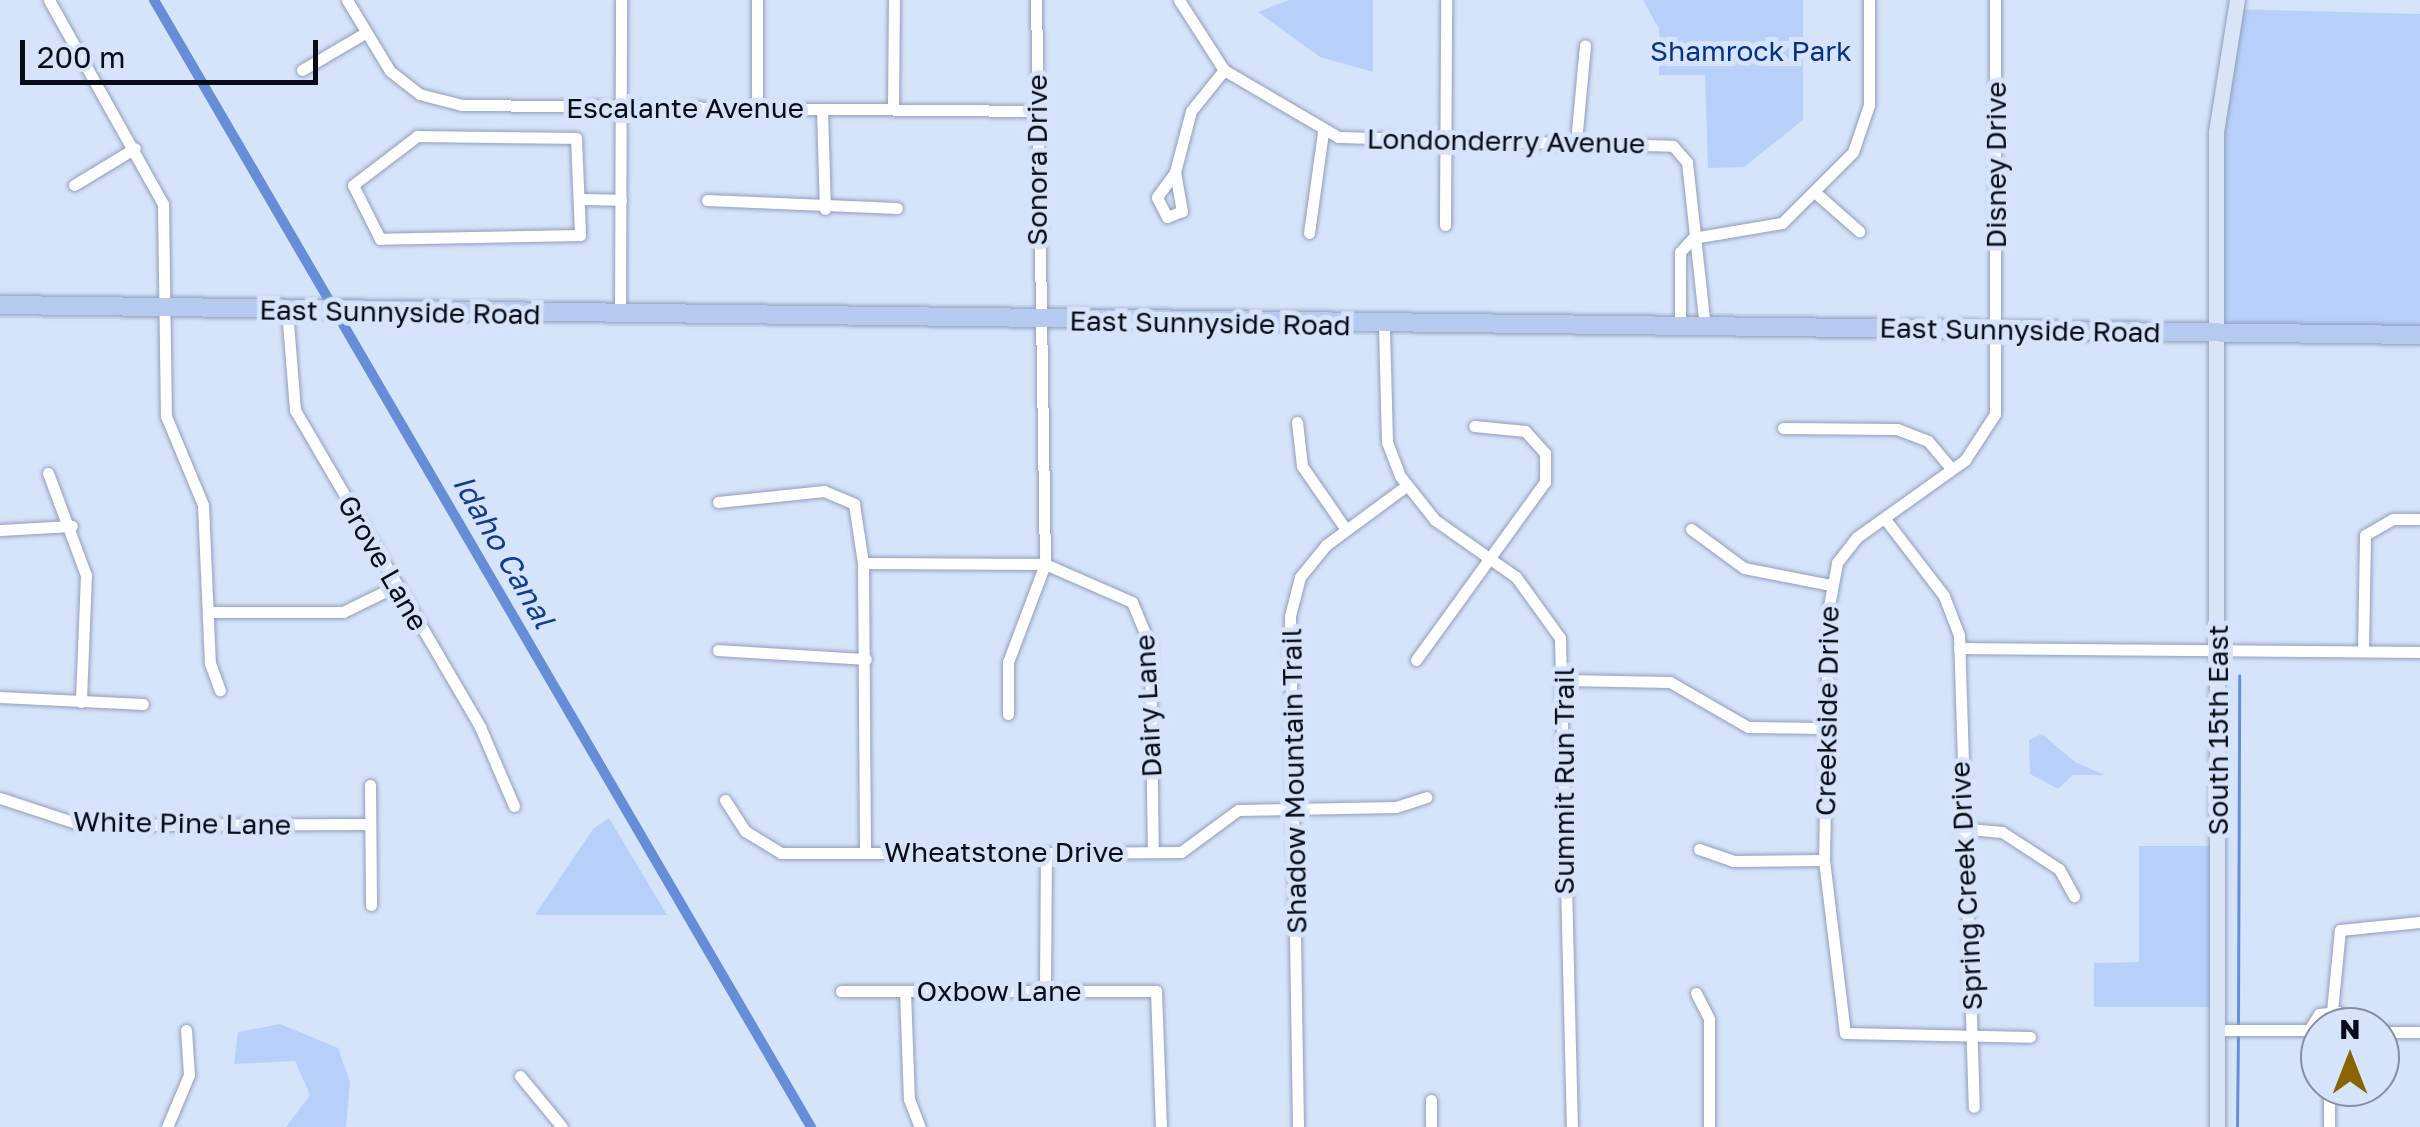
<!DOCTYPE html>
<style>
body{margin:0}
#map{position:relative;width:2420px;height:1127px;overflow:hidden;background:#d6e4fb;font-family:"Golos Text",sans-serif}
div>[style]{position:absolute}
[style*='--x']{left:calc(var(--x)*1px);top:calc(var(--y)*1px);width:calc(var(--w)*1px);rotate:calc(var(--a)*1deg)}
.green>*{inset:0;background:#b8cff9}
.stream>*{height:2.5px;margin:-1.25px;padding:0 1.25px;transform-origin:1.25px;border-radius:1.25px;background:#668ed8}
.canal>*{height:10px;margin:-5px;padding:0 5px;transform-origin:5px;border-radius:5px;background:#668ed8}
.roads{filter:drop-shadow(0 0 2px #8f9eba) drop-shadow(0 0 2px #8f9eba)}
.street>*{height:11px;margin:-5.5px;padding:0 5.5px;transform-origin:5.5px;border-radius:5.5px;background:#fff}
.secondary>*{height:15px;margin:-7.5px;padding:0 7.5px;transform-origin:7.5px;border-radius:7.5px;background:#dae4f7}
.primary>*{height:18px;margin:-9px;padding:0 9px;transform-origin:9px;border-radius:9px;background:#b5caee}
span{translate:-50% -50%;white-space:nowrap;text-align:center;line-height:1.15;-webkit-text-stroke:10px #d6e4fb;paint-order:stroke}
.park-label{font-size:28px;color:#053186}
.street-label{font-size:28px;color:#070c15}
.water-label{font-size:30px;color:#113c92;font-style:italic}
.north{position:absolute;left:2300px;top:1007px;width:100px;height:100px;box-sizing:border-box;background:#d6e4fb;border:2px solid #838e9f;border-radius:50%;rotate:0deg;font-size:28px;font-weight:700;line-height:40px;text-align:center;color:#070c15}
.north::after{content:'';display:block;margin:auto;width:35px;height:45px;background:#8a6302;clip-path:polygon(50% 0,100% 100%,50% 72%,0 100%)}
.scale{position:absolute;left:20px;top:40px;width:298px;height:45px;box-sizing:border-box;border:5px solid #070c15;border-top:0;padding-left:12px;font-size:30px;line-height:35px;white-space:nowrap;color:#070c15;-webkit-text-stroke:8px #d6e4fb;paint-order:stroke}
</style>
<div id="map">
<div class="green">
<div style="clip-path:polygon(1289px 0,1373px 0,1373px 72px,1320px 57px,1258px 12px)"></div>
<div style="clip-path:polygon(1643px 0,1803px 0,1803px 120px,1744px 167px,1708px 168px,1705px 75px,1659px 75px,1659px 29px)"></div>
<div style="clip-path:polygon(2234px 9px,2420px 14px,2420px 335px,2216px 332px,2218px 106px)"></div>
<div style="clip-path:polygon(2042px 734px,2075px 762px,2105px 775px,2073px 775px,2058px 789px,2030px 774px,2029px 740px)"></div>
<div style="clip-path:polygon(609px 818px,667px 915px,535px 915px,593px 829px)"></div>
<div style="clip-path:polygon(2139px 846px,2218px 846px,2218px 1007px,2094px 1007px,2094px 963px,2139px 962px)"></div>
<div style="clip-path:polygon(280px 1024px,338px 1048px,350px 1082px,346px 1127px,286px 1127px,310px 1095px,295px 1061px,234px 1064px,238px 1032px)"></div>
</div>
<div class="stream">
<div style="--x:2238;--y:1025;--w:349;--a:-89.8"></div>
<div style="--x:2237;--y:1127;--w:94;--a:-89.4"></div>
</div>
<div class="canal">
<div style="--x:154;--y:0;--w:1305;--a:59.76"></div>
</div>
<div class="roads">
<div class="street">
<div style="--x:49;--y:0;--w:234;--a:60.8"></div>
<div style="--x:163;--y:204;--w:212;--a:89.2"></div>
<div style="--x:166;--y:416;--w:96;--a:67.4"></div>
<div style="--x:203;--y:505;--w:158;--a:87.5"></div>
<div style="--x:210;--y:663;--w:29;--a:70"></div>
<div style="--x:347;--y:0;--w:83;--a:58.8"></div>
<div style="--x:390;--y:71;--w:37;--a:38"></div>
<div style="--x:419;--y:94;--w:44;--a:14.3"></div>
<div style="--x:462;--y:105;--w:574;--a:0.6"></div>
<div style="--x:1179;--y:0;--w:83;--a:57.3"></div>
<div style="--x:1224;--y:70;--w:132;--a:30.4"></div>
<div style="--x:1338;--y:137;--w:335;--a:1.5"></div>
<div style="--x:1673;--y:146;--w:21;--a:49"></div>
<div style="--x:1687;--y:162;--w:167;--a:83.8"></div>
<div style="--x:1995;--y:0;--w:414;--a:90"></div>
<div style="--x:1995;--y:414;--w:55;--a:123.1"></div>
<div style="--x:1965;--y:460;--w:133;--a:144.5"></div>
<div style="--x:1857;--y:537;--w:33;--a:128"></div>
<div style="--x:1837;--y:563;--w:49;--a:100.6"></div>
<div style="--x:1828;--y:611;--w:249;--a:90.9"></div>
<div style="--x:1824;--y:860;--w:174;--a:83.1"></div>
<div style="--x:1845;--y:1033;--w:185;--a:1.2"></div>
<div style="--x:302;--y:70;--w:73;--a:-30.4"></div>
<div style="--x:757;--y:107;--w:107;--a:-90"></div>
<div style="--x:822;--y:109;--w:100;--a:88.3"></div>
<div style="--x:893;--y:109;--w:109;--a:-89.5"></div>
<div style="--x:417;--y:136;--w:159;--a:0.7"></div>
<div style="--x:576;--y:138;--w:97;--a:87.6"></div>
<div style="--x:580;--y:235;--w:200;--a:178.9"></div>
<div style="--x:380;--y:239;--w:60;--a:-116.6"></div>
<div style="--x:353;--y:185;--w:81;--a:-37.4"></div>
<div style="--x:1576;--y:142;--w:97;--a:-84.7"></div>
<div style="--x:1175;--y:172;--w:63;--a:-75.3"></div>
<div style="--x:1191;--y:111;--w:53;--a:-51.2"></div>
<div style="--x:1175;--y:172;--w:40;--a:80"></div>
<div style="--x:1182;--y:211;--w:16;--a:158"></div>
<div style="--x:1167;--y:217;--w:22;--a:-117"></div>
<div style="--x:1157;--y:197;--w:31;--a:-54"></div>
<div style="--x:74;--y:185;--w:71;--a:-31.2"></div>
<div style="--x:1818;--y:195;--w:55;--a:41.3"></div>
<div style="--x:582;--y:199;--w:39;--a:1"></div>
<div style="--x:707;--y:200;--w:190;--a:2.4"></div>
<div style="--x:1445;--y:225;--w:225;--a:-89.7"></div>
<div style="--x:1309;--y:233;--w:102;--a:-82.1"></div>
<div style="--x:1693;--y:238;--w:90;--a:-9.6"></div>
<div style="--x:1782;--y:223;--w:100;--a:-45"></div>
<div style="--x:1853;--y:152;--w:50;--a:-71.2"></div>
<div style="--x:1869;--y:105;--w:105;--a:-90"></div>
<div style="--x:287;--y:310;--w:100;--a:85.4"></div>
<div style="--x:295;--y:410;--w:367;--a:59.7"></div>
<div style="--x:480;--y:727;--w:86;--a:66.7"></div>
<div style="--x:620;--y:314;--w:314;--a:-89.8"></div>
<div style="--x:1384;--y:327;--w:115;--a:88.5"></div>
<div style="--x:1387;--y:442;--w:36;--a:69"></div>
<div style="--x:1400;--y:476;--w:56;--a:51.5"></div>
<div style="--x:1435;--y:520;--w:99;--a:35.1"></div>
<div style="--x:1516;--y:577;--w:75;--a:54.2"></div>
<div style="--x:1560;--y:638;--w:489;--a:88.6"></div>
<div style="--x:1680;--y:327;--w:75;--a:-90"></div>
<div style="--x:1680;--y:252;--w:19;--a:-47"></div>
<div style="--x:1297;--y:422;--w:44;--a:83.5"></div>
<div style="--x:1302;--y:466;--w:75;--a:55.3"></div>
<div style="--x:1783;--y:428;--w:114;--a:0.5"></div>
<div style="--x:1897;--y:429;--w:33;--a:21"></div>
<div style="--x:1928;--y:441;--w:35;--a:50"></div>
<div style="--x:48;--y:473;--w:109;--a:69.6"></div>
<div style="--x:86;--y:575;--w:127;--a:92.3"></div>
<div style="--x:718;--y:502;--w:107;--a:-5.9"></div>
<div style="--x:824;--y:491;--w:33;--a:23"></div>
<div style="--x:854;--y:504;--w:60;--a:81.3"></div>
<div style="--x:863;--y:563;--w:289;--a:89.6"></div>
<div style="--x:1885;--y:519;--w:97;--a:52.5"></div>
<div style="--x:1944;--y:596;--w:42;--a:69"></div>
<div style="--x:1959;--y:635;--w:472;--a:88.2"></div>
<div style="--x:1691;--y:529;--w:66;--a:36.3"></div>
<div style="--x:1744;--y:568;--w:89;--a:11.1"></div>
<div style="--x:0;--y:530;--w:72;--a:-3.2"></div>
<div style="--x:863;--y:563;--w:182;--a:0.3"></div>
<div style="--x:1045;--y:564;--w:95;--a:23.6"></div>
<div style="--x:1132;--y:602;--w:47;--a:67.3"></div>
<div style="--x:1150;--y:645;--w:207;--a:89.2"></div>
<div style="--x:208;--y:612;--w:135;--a:0"></div>
<div style="--x:343;--y:612;--w:59;--a:-26.1"></div>
<div style="--x:1959;--y:648;--w:461;--a:0.5"></div>
<div style="--x:718;--y:650;--w:148;--a:3.5"></div>
<div style="--x:2363;--y:651;--w:116;--a:-89"></div>
<div style="--x:2365;--y:535;--w:32;--a:-30"></div>
<div style="--x:2393;--y:519;--w:27;--a:0"></div>
<div style="--x:1416;--y:660;--w:220;--a:-54.1"></div>
<div style="--x:1545;--y:482;--w:29;--a:-90"></div>
<div style="--x:1545;--y:453;--w:30;--a:-132"></div>
<div style="--x:1525;--y:431;--w:51;--a:-174.4"></div>
<div style="--x:1565;--y:680;--w:105;--a:1.1"></div>
<div style="--x:1670;--y:682;--w:90;--a:30"></div>
<div style="--x:1748;--y:727;--w:77;--a:0.7"></div>
<div style="--x:0;--y:697;--w:143;--a:2.8"></div>
<div style="--x:1008;--y:714;--w:52;--a:-90"></div>
<div style="--x:1008;--y:662;--w:105;--a:-69.3"></div>
<div style="--x:1045;--y:564;--w:564;--a:-90.91"></div>
<div style="--x:370;--y:785;--w:120;--a:89.5"></div>
<div style="--x:0;--y:798;--w:86;--a:18.2"></div>
<div style="--x:82;--y:825;--w:287;--a:-0.2"></div>
<div style="--x:725;--y:800;--w:37;--a:57"></div>
<div style="--x:745;--y:831;--w:42;--a:31.4"></div>
<div style="--x:781;--y:853;--w:277;--a:0"></div>
<div style="--x:1058;--y:853;--w:123;--a:-0.5"></div>
<div style="--x:1181;--y:852;--w:71;--a:-36.4"></div>
<div style="--x:1238;--y:810;--w:158;--a:-1.1"></div>
<div style="--x:1396;--y:807;--w:32;--a:-18"></div>
<div style="--x:1958;--y:828;--w:44;--a:5.2"></div>
<div style="--x:2002;--y:832;--w:68;--a:33"></div>
<div style="--x:2059;--y:869;--w:31;--a:61"></div>
<div style="--x:1699;--y:849;--w:36;--a:19"></div>
<div style="--x:1733;--y:861;--w:91;--a:-0.6"></div>
<div style="--x:1045;--y:990;--w:137;--a:-89.6"></div>
<div style="--x:841;--y:991;--w:315;--a:0"></div>
<div style="--x:1156;--y:991;--w:136;--a:87.9"></div>
<div style="--x:905;--y:992;--w:107;--a:87.9"></div>
<div style="--x:909;--y:1099;--w:30;--a:69"></div>
<div style="--x:1696;--y:993;--w:29;--a:63"></div>
<div style="--x:1709;--y:1019;--w:108;--a:90"></div>
<div style="--x:2332;--y:1011;--w:81;--a:-84.4"></div>
<div style="--x:2340;--y:930;--w:80;--a:-5.7"></div>
<div style="--x:2218;--y:1030;--w:91;--a:0"></div>
<div style="--x:2380;--y:1032;--w:40;--a:0"></div>
<div style="--x:2320;--y:1050;--w:23;--a:-119"></div>
<div style="--x:2309;--y:1030;--w:19;--a:-58"></div>
<div style="--x:2319;--y:1014;--w:19;--a:-6"></div>
<div style="--x:2338;--y:1012;--w:20;--a:49"></div>
<div style="--x:520;--y:1076;--w:66;--a:50.5"></div>
<div style="--x:1431;--y:1100;--w:27;--a:90"></div>
<div style="--x:167;--y:1127;--w:56;--a:-67.1"></div>
<div style="--x:189;--y:1075;--w:45;--a:-93.8"></div>
<div style="--x:1298;--y:1127;--w:511;--a:-90.9"></div>
<div style="--x:1290;--y:616;--w:40;--a:-75.6"></div>
<div style="--x:1300;--y:577;--w:41;--a:-50.9"></div>
<div style="--x:1326;--y:545;--w:99;--a:-36.4"></div>
<div style="--x:2329;--y:1127;--w:40;--a:-90"></div>
</div>
<div class="secondary">
<div style="--x:2217;--y:1127;--w:995;--a:-90.06"></div>
<div style="--x:2216;--y:132;--w:134;--a:-81"></div>
</div>
<div class="primary">
<div style="--x:0;--y:305;--w:2420;--a:0.71"></div>
</div>
</div>
<div class="park-label">
<span style="left:1751px;top:51px">Shamrock Park</span>
</div>
<div class="street-label">
<span style="left:685px;top:108px">Escalante Avenue</span>
<span style="left:1506px;top:141px;rotate:1deg">Londonderry Avenue</span>
<span style="left:1037px;top:160px;rotate:-90deg">Sonora Drive</span>
<span style="left:1996px;top:165px;rotate:-90deg">Disney Drive</span>
<span style="left:400px;top:312px;rotate:1deg">East Sunnyside Road</span>
<span style="left:1210px;top:323px;rotate:1deg">East Sunnyside Road</span>
<span style="left:2020px;top:330px;rotate:1deg">East Sunnyside Road</span>
<span style="left:383px;top:563px;rotate:60deg">Grove Lane</span>
<span style="left:1148px;top:706px;rotate:-93deg">Dairy Lane</span>
<span style="left:1827px;top:711px;rotate:-89deg">Creekside Drive</span>
<span style="left:2218px;top:730px;rotate:-90deg">South 15th East</span>
<span style="left:1294px;top:781px;rotate:-91deg">Shadow Mountain Trail</span>
<span style="left:1564px;top:781px;rotate:-90deg">Summit Run Trail</span>
<span style="left:182px;top:823px;rotate:1deg">White Pine Lane</span>
<span style="left:1004px;top:852px">Wheatstone Drive</span>
<span style="left:1966px;top:886px;rotate:-93deg">Spring Creek Drive</span>
<span style="left:999px;top:991px">Oxbow Lane</span>
</div>
<div class="water-label">
<span style="left:504px;top:551px;rotate:60deg">Idaho Canal</span>
</div>
<div class="north">N</div>
<div class="scale">200 m</div>
</div>
